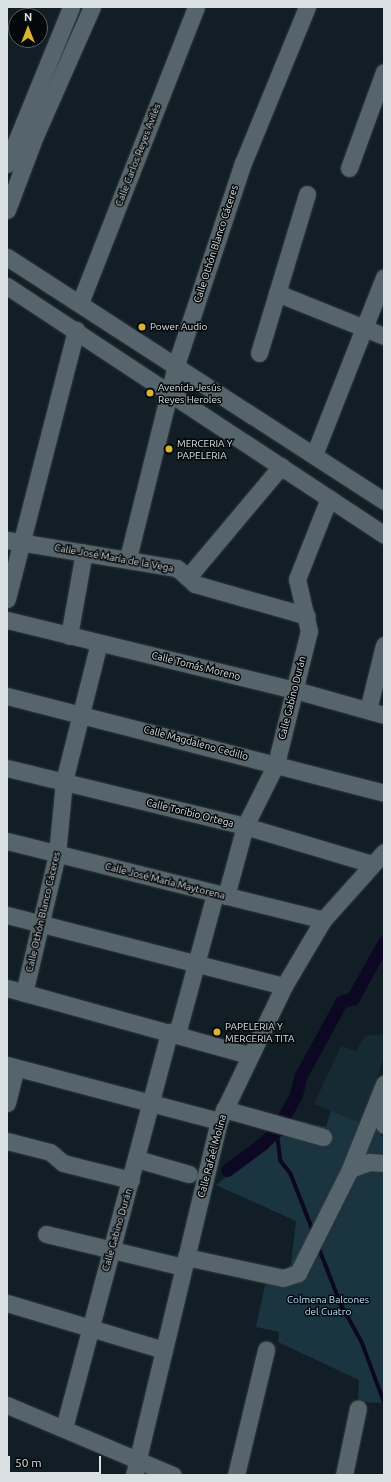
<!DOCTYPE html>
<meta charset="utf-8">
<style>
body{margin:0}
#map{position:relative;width:391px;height:1482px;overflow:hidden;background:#121e25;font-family:Ubuntu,sans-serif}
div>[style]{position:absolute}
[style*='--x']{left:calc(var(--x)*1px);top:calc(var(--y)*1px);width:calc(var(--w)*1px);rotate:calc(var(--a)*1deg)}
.built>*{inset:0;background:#162a33}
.green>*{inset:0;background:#1a3440}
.stream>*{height:3.5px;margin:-1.75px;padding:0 1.75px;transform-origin:1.75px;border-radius:1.75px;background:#0c0723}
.canal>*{height:13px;margin:-6.5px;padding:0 6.5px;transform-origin:6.5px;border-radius:6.5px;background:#0c0723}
.roads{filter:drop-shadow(0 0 1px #31383d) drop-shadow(0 0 1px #31383d)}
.minor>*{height:17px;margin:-8.5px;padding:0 8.5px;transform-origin:8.5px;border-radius:8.5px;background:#56656c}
.dots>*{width:11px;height:11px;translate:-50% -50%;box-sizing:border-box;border:2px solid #04080a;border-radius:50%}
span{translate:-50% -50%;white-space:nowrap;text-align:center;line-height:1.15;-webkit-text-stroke:3px #04080a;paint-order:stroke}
.street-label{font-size:10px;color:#d9e1e5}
.poi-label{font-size:10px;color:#d9e1e5}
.left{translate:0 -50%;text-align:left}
.park-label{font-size:10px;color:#bae3f8}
.frame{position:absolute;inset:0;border:8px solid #d9e1e5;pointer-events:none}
.north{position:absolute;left:8px;top:8px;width:40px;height:40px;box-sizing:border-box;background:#04080a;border:1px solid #595f62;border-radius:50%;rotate:0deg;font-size:11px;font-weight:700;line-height:16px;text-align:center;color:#d9e1e5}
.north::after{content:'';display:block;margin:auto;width:14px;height:18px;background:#dab333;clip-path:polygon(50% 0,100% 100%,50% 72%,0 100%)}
.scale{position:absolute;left:8px;top:1456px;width:93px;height:18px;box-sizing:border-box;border:2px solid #d9e1e5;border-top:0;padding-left:5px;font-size:12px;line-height:14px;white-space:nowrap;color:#d9e1e5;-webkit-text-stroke:3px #04080a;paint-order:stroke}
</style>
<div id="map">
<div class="built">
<div style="clip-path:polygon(384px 1034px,384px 1057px,362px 1124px,314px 1104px,341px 1046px,356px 1051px,365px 1036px)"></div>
</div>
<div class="green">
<div style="clip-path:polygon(331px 1111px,378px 1130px,384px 1139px,384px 1403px,358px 1402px,359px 1380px,278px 1342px,279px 1332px,256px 1327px,265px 1285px,291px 1264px,296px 1221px,216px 1185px,297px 1120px,326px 1127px)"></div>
</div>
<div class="stream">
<div style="--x:277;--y:1130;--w:31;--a:83"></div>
<div style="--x:281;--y:1161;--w:16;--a:52"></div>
<div style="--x:291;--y:1174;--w:60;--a:68.6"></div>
<div style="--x:318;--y:1245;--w:63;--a:68.7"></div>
<div style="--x:341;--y:1304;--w:43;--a:61.1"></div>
<div style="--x:362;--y:1342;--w:63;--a:69.6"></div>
</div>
<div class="canal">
<div style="--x:227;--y:1170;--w:44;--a:-36.6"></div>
<div style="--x:262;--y:1144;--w:21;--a:-43"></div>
<div style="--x:277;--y:1130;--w:40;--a:-62"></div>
<div style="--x:296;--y:1095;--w:18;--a:-77"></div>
<div style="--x:300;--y:1077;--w:85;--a:-61.3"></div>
<div style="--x:341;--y:1002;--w:13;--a:-18"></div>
<div style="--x:353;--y:998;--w:64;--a:-61"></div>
</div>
<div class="roads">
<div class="minor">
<div style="--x:7;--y:164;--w:170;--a:-67.8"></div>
<div style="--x:349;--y:168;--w:102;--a:-70"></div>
<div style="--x:7;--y:210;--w:79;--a:-69.3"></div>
<div style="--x:35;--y:136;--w:141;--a:-66.2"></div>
<div style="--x:7;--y:257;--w:449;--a:32.9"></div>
<div style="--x:7;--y:286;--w:452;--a:33.4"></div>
<div style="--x:277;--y:293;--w:115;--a:21.9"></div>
<div style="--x:80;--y:303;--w:318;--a:-68.6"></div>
<div style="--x:259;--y:353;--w:166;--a:-73.2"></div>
<div style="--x:314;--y:455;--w:191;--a:-68.5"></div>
<div style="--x:7;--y:540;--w:172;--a:9.4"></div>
<div style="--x:177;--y:568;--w:24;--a:42"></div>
<div style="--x:195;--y:584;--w:116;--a:15.9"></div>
<div style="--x:128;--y:558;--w:199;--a:-76"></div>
<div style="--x:176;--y:365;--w:213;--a:-71.7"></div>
<div style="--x:243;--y:163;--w:169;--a:-67.7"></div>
<div style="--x:188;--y:577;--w:145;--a:-50"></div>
<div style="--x:7;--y:599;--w:278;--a:-75.6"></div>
<div style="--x:7;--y:620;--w:296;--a:13.7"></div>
<div style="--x:295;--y:690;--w:92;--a:15.7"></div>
<div style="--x:69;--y:636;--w:85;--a:-79.9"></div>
<div style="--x:7;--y:696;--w:389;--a:14.4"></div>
<div style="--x:368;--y:710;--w:67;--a:-76.2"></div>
<div style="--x:7;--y:768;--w:245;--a:13.7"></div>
<div style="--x:245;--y:826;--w:133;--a:16.7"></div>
<div style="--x:7;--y:841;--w:326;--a:14"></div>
<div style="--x:226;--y:896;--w:73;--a:-74.8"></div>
<div style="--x:245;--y:826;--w:69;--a:-63.4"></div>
<div style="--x:276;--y:764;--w:137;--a:-76.1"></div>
<div style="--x:309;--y:631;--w:53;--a:-103"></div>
<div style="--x:297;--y:579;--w:87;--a:-68.4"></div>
<div style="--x:7;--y:915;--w:286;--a:14.4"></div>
<div style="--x:7;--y:988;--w:251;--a:15.5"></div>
<div style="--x:24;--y:993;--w:143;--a:-76.6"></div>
<div style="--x:57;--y:854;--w:73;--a:-84.5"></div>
<div style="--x:64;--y:781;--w:142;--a:-75.8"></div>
<div style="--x:177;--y:1034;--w:145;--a:-74.8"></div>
<div style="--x:7;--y:1065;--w:219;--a:14.8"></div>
<div style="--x:7;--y:1103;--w:36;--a:-76"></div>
<div style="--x:375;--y:1107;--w:20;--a:63"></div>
<div style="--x:224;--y:1109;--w:103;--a:15.8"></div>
<div style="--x:7;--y:1141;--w:44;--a:14.3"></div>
<div style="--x:50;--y:1152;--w:17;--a:40"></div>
<div style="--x:63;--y:1163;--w:70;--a:14"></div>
<div style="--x:137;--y:1159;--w:54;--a:16.1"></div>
<div style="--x:350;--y:1169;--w:20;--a:-20"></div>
<div style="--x:369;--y:1162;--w:15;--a:4"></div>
<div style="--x:46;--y:1234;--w:141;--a:13.5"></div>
<div style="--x:186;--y:1257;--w:99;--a:12.2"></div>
<div style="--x:283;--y:1278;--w:16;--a:-18"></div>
<div style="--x:298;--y:1273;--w:116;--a:-63.4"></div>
<div style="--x:350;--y:1169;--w:92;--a:-68.2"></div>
<div style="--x:7;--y:1303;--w:164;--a:16.7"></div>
<div style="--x:7;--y:1405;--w:180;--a:22.9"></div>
<div style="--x:64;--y:1428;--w:410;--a:-75.1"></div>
<div style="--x:134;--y:1475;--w:364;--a:-76.5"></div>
<div style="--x:219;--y:1121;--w:150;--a:-64.3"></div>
<div style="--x:284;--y:986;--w:77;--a:-59.4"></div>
<div style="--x:323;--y:920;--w:91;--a:-48.1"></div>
<div style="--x:236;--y:1475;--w:129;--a:-76.5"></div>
<div style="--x:344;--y:1475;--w:68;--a:-78.2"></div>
</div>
</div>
<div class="dots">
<div style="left:142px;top:327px;background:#dab333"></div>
<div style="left:150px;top:393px;background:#dab333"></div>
<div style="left:169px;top:449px;background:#dab333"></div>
<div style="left:217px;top:1032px;background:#dab333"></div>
</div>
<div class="street-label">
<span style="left:138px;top:155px;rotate:-69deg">Calle Carlos Reyes Avilés</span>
<span style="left:216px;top:244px;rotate:-72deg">Calle Othón Blanco Cáceres</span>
<span style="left:114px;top:558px;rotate:10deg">Calle José María de la Vega</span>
<span style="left:196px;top:666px;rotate:14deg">Calle Tomás Moreno</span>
<span style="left:292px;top:698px;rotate:-76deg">Calle Gabino Durán</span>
<span style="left:196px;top:743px;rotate:15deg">Calle Magdaleno Cedillo</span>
<span style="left:190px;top:813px;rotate:14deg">Calle Toribio Ortega</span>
<span style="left:165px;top:881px;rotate:14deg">Calle José María Maytorena</span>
<span style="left:43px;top:912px;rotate:-77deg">Calle Othón Blanco Cáceres</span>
<span style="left:212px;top:1156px;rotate:-75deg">Calle Rafaél Molina</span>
<span style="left:117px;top:1230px;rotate:-74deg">Calle Gabino Durán</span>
</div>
<div class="poi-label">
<span class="left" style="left:150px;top:327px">Power Audio</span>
<span class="left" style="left:158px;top:393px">Avenida Jesús<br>Reyes Heroles</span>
<span class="left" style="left:177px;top:449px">MERCERIA Y<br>PAPELERIA</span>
<span class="left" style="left:225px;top:1032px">PAPELERIA Y<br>MERCERIA TITA</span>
</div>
<div class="park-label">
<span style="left:328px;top:1305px">Colmena Balcones<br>del Cuatro</span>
</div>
<div class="frame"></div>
<div class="north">N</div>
<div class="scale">50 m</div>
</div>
